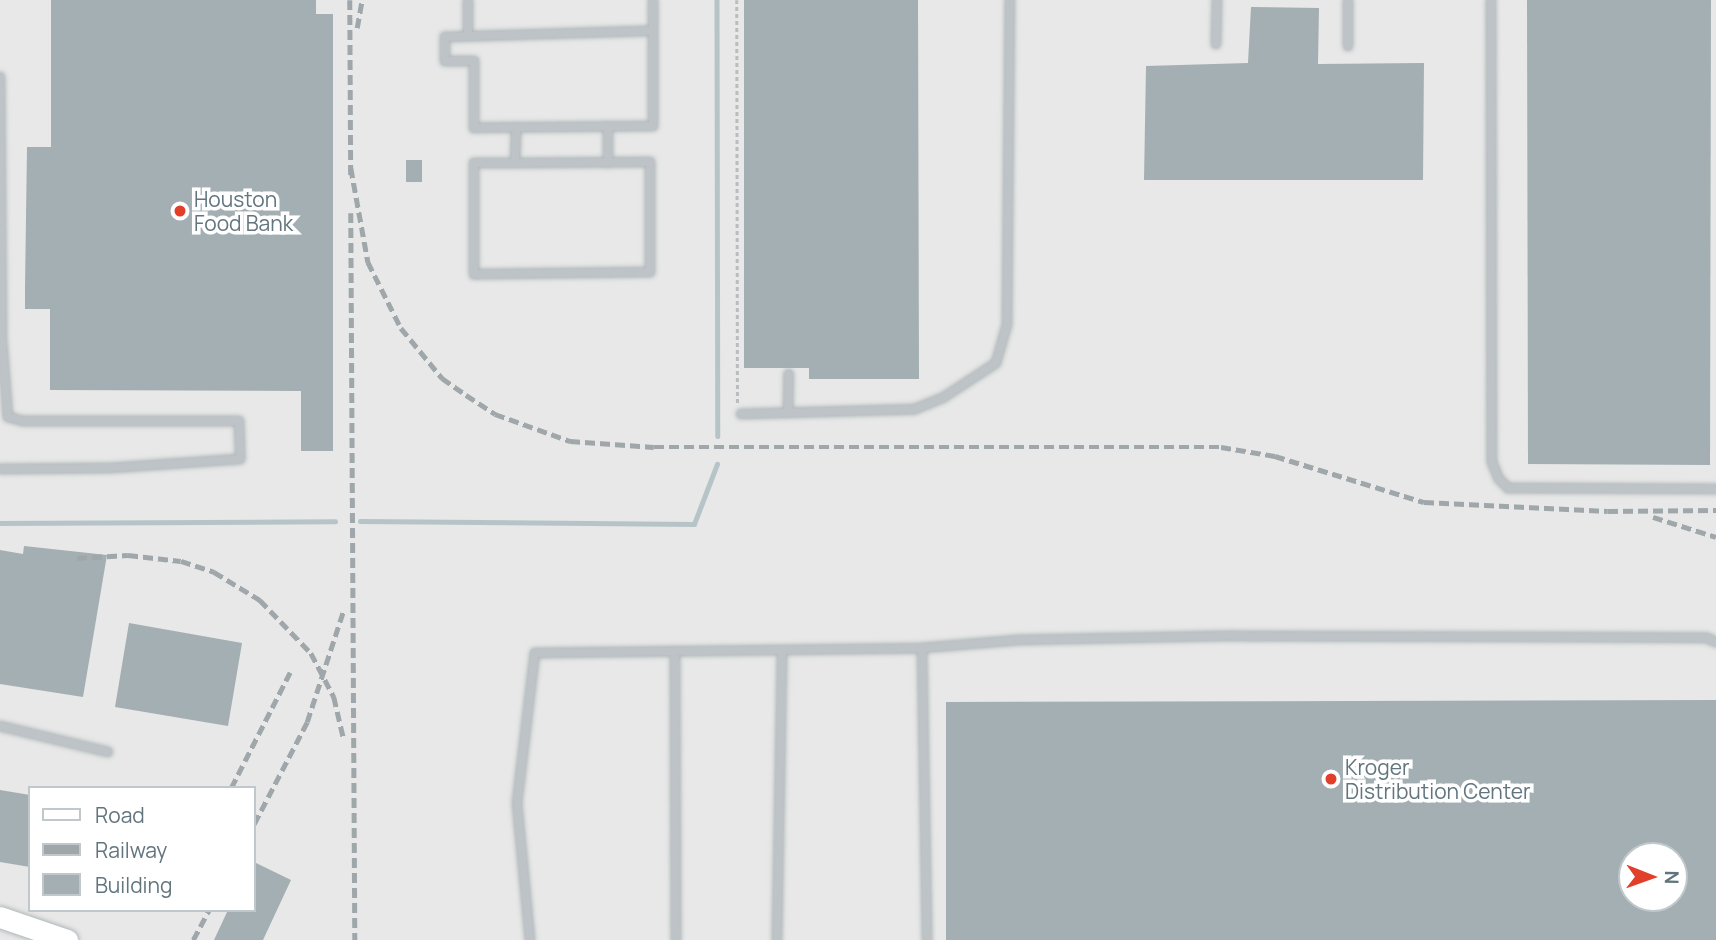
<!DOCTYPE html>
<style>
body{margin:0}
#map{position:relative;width:1716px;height:940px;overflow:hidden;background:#f7f6f4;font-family:Manrope,sans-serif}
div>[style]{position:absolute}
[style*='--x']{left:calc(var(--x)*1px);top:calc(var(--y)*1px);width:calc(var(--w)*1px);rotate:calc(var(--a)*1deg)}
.built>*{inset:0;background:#e7e8e7}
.stream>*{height:4.5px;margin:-2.25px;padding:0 2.25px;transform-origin:2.25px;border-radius:2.25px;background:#b7c4c7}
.building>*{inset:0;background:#a4afb3}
.path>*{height:2.5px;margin-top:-1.25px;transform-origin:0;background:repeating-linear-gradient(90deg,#babdbf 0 3.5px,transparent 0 7px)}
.roads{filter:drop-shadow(0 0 2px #b0b7ba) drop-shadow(0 0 2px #b0b7ba)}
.lane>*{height:8px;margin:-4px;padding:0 4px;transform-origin:4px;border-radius:4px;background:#bdc3c6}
.secondary>*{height:21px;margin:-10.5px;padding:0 10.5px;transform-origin:10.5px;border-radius:10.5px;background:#fff}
.rail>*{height:4.5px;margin-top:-2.25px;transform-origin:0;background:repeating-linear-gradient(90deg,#9fa7ab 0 10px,transparent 0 15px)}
.dots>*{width:19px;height:19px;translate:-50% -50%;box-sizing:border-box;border:4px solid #fff;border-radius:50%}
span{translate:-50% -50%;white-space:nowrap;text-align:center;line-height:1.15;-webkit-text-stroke:7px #fff;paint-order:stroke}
.poi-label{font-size:21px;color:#62757e}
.left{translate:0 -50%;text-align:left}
.legend{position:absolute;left:28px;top:786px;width:228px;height:126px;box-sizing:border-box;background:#fff;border:2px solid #c0c8cb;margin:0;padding:9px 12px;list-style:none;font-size:21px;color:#62757e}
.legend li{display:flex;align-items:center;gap:14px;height:35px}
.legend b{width:35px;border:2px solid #c0c8cb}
.north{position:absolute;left:1618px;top:842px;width:70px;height:70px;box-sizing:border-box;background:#fff;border:2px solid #c0c8cb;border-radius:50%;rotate:91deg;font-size:19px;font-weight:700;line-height:28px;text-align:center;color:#62757e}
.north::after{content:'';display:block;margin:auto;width:24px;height:32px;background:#e13f29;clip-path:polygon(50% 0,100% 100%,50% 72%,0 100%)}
</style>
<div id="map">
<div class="built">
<div style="clip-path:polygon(evenodd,0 0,1716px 0,1716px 940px,0 940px,0 0,30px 788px,254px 788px,254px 910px,30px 910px,30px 788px,0 0,1632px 856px,1674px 856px,1674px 898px,1632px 898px,1632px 856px)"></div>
</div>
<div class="stream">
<div style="--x:717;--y:0;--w:436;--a:89.9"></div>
<div style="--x:360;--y:521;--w:334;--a:0.5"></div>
<div style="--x:694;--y:524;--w:64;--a:-69"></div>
<div style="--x:0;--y:523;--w:335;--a:-0.3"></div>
</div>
<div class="building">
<div style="clip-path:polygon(51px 0,316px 0,316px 14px,333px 14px,333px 451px,301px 451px,301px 391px,50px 390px,50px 309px,25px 309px,25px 288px,27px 147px,51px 147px)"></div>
<div style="clip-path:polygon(744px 0,918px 0,919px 379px,809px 379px,809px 368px,744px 368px)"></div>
<div style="clip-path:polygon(1527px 0,1711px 0,1710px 465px,1528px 464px)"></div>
<div style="clip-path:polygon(1251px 7px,1319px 8px,1318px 64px,1424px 63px,1423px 180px,1144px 180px,1146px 66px,1248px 63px)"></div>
<div style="clip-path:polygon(406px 160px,422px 160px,422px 182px,406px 182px)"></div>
<div style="clip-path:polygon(24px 546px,107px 555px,83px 697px,0 684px,0 550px,23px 554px)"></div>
<div style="clip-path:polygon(129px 623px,242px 643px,228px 726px,115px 707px)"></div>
<div style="clip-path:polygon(evenodd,1716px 700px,1716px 940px,946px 940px,946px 702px,1716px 700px,1632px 856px,1674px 856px,1674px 898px,1632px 898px,1632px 856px)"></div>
<div style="clip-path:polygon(0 790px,30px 795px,30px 867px,0 862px)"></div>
<div style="clip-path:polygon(254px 862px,291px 880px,263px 940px,214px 940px,228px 910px,254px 910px)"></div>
</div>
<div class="path">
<div style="--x:737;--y:0;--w:403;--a:89.9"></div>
</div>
<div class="roads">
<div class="lane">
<div style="--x:653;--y:0;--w:31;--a:90"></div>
<div style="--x:1348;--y:0;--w:46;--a:90"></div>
<div style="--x:1491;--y:0;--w:462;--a:89.9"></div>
<div style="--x:1492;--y:462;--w:18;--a:68"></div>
<div style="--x:1499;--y:479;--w:13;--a:45"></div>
<div style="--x:1508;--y:488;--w:208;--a:0.3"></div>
<div style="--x:653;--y:31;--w:95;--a:90"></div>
<div style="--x:653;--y:126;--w:179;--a:179.4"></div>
<div style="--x:474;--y:128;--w:67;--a:-90"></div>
<div style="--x:474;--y:61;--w:29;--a:180"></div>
<div style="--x:445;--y:61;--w:24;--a:-90"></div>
<div style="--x:445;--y:37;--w:208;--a:-1.7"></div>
<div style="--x:468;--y:34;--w:34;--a:-90"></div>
<div style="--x:1216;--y:44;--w:44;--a:-88.7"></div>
<div style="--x:0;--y:77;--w:264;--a:89.6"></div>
<div style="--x:2;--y:341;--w:76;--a:85.5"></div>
<div style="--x:8;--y:417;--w:16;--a:15"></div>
<div style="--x:23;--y:421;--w:216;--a:0"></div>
<div style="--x:239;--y:421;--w:38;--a:88"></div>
<div style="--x:240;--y:459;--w:130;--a:176"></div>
<div style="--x:110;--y:468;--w:110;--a:179.5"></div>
<div style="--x:608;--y:126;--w:37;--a:90"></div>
<div style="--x:515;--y:163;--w:135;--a:-0.4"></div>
<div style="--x:650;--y:162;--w:110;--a:90"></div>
<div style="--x:650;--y:272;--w:176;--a:179.3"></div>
<div style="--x:474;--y:274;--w:111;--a:-90"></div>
<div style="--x:474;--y:163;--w:41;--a:0"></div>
<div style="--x:515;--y:163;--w:36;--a:-88"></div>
<div style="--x:788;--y:413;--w:39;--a:-89"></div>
<div style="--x:741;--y:414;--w:174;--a:-1.6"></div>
<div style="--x:915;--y:409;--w:31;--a:-22"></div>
<div style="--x:944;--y:397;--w:62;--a:-33.2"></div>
<div style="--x:996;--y:363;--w:40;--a:-74"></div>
<div style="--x:1007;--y:325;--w:325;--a:-89.5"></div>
<div style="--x:922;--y:648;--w:292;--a:89"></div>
<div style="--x:675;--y:651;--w:289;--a:89.8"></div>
<div style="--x:0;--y:726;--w:111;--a:13.5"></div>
<div style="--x:530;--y:940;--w:138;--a:-95.4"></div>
<div style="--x:517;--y:803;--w:151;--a:-83.2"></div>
<div style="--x:535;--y:653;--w:387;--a:-0.7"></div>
<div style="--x:922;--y:648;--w:97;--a:-4.7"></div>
<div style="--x:1019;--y:640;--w:216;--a:-1.1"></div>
<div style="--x:1235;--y:636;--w:472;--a:0.2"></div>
<div style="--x:1707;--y:638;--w:10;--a:24"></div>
<div style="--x:777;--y:940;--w:290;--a:-89"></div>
</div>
<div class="secondary">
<div style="--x:0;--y:917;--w:71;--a:18.9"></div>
</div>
</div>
<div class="rail">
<div style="--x:350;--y:0;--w:178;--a:89.7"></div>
<div style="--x:357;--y:28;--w:28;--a:-80"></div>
<div style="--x:351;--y:168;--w:96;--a:79.7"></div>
<div style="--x:368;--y:262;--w:74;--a:63.4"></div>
<div style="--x:401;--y:328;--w:65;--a:50.6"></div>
<div style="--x:442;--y:378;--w:29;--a:35"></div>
<div style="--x:466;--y:395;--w:35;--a:33"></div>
<div style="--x:495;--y:414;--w:80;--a:19.8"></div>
<div style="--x:570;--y:441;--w:84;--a:4.1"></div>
<div style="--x:654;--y:447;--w:567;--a:0"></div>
<div style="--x:1221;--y:447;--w:55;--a:9.5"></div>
<div style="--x:1275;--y:456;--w:156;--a:17.2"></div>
<div style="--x:1424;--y:502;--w:184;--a:2.8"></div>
<div style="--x:1608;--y:511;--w:108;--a:-0.5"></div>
<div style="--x:351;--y:213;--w:727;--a:89.68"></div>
<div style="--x:1653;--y:517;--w:66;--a:17.6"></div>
<div style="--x:77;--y:558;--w:51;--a:-3.4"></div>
<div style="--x:128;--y:555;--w:53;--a:6.5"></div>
<div style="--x:181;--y:561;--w:35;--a:18"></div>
<div style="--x:214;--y:572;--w:54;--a:31.3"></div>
<div style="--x:260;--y:600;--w:74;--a:46.1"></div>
<div style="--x:311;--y:653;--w:50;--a:62.4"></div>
<div style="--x:334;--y:697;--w:44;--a:76.9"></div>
<div style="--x:231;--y:788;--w:130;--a:-63"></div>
<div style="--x:254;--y:824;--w:115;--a:-62.5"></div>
<div style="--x:307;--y:722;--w:119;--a:-71.9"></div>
<div style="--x:193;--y:940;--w:34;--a:-62"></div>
</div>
<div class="dots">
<div style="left:180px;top:211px;background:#e13f29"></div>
<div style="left:1331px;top:779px;background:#e13f29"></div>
</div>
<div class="poi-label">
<span class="left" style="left:194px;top:211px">Houston<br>Food Bank</span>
<span class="left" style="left:1345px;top:779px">Kroger<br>Distribution Center</span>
</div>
<ul class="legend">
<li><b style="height:9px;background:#fff"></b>Road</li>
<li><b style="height:9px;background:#9fa7ab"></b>Railway</li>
<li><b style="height:19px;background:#a4afb3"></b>Building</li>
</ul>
<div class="north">N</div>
</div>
